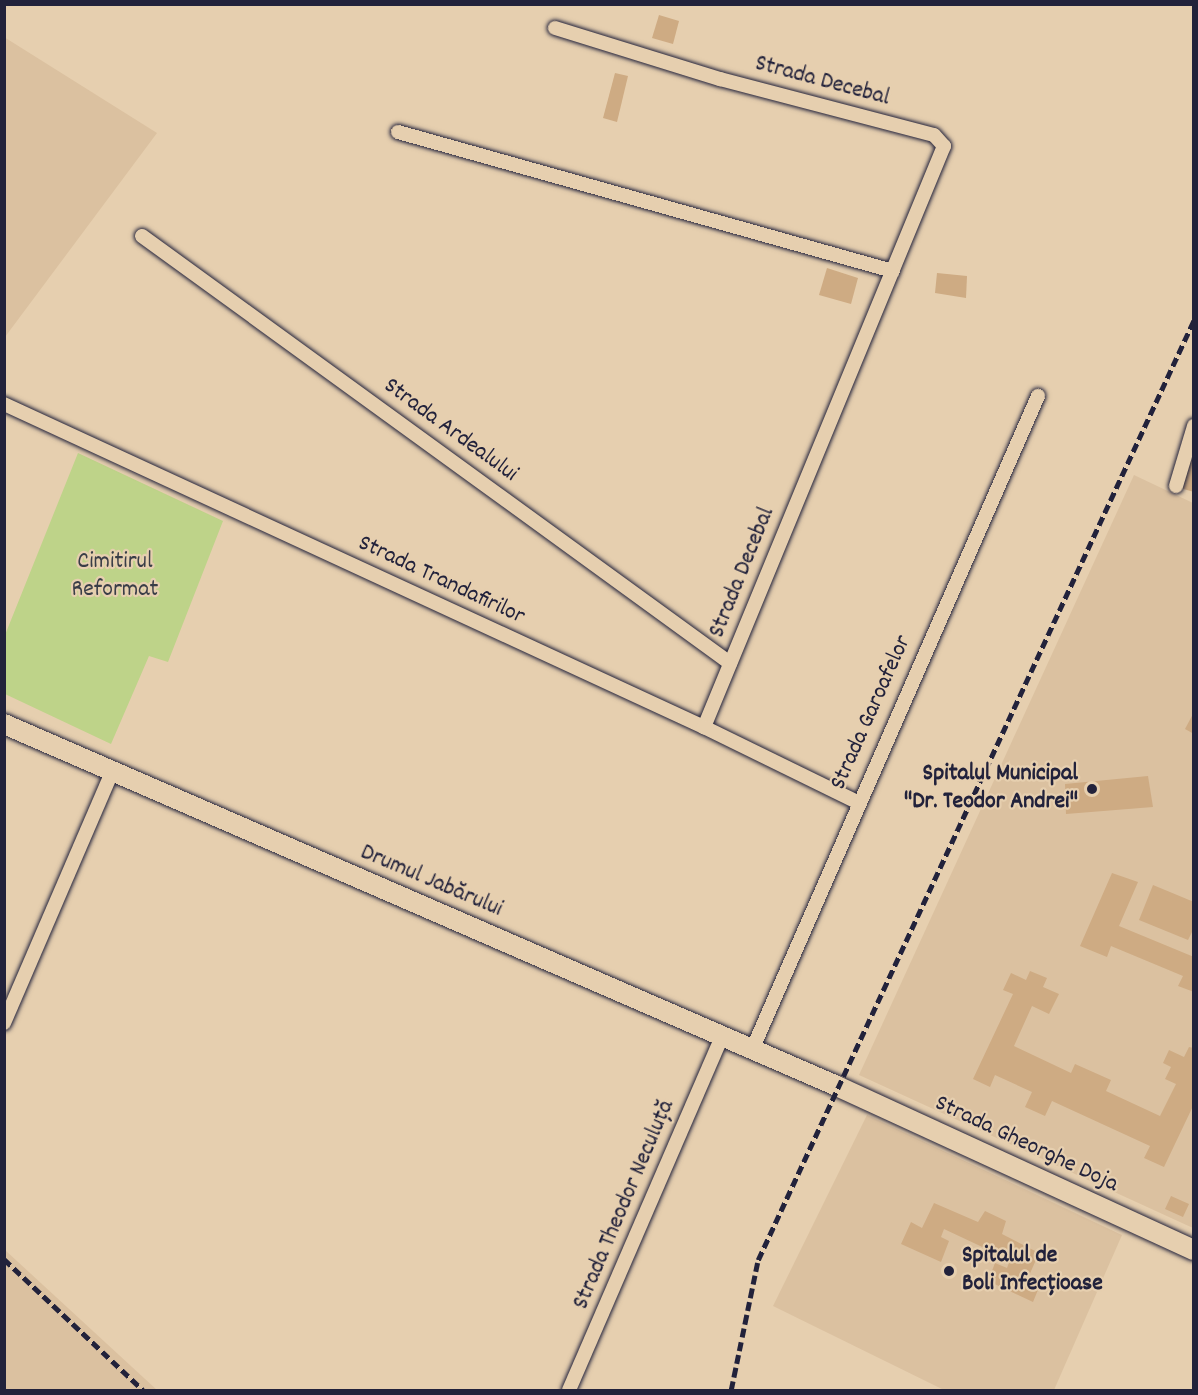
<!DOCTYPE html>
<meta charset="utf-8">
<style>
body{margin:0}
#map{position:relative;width:1198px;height:1395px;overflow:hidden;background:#e6cfaf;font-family:Dekko,sans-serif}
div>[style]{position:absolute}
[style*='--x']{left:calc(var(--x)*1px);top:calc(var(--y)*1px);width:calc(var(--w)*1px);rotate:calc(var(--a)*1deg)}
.built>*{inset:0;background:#dbc1a0}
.green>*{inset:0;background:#bed389}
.building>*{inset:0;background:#ceab83}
.roads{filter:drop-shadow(0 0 2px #22223b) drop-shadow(0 0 2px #22223b)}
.street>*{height:14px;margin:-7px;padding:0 7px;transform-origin:7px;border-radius:7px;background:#e6cfaf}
.secondary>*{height:20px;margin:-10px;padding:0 10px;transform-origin:10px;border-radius:10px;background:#e6cfaf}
.rail>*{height:4.5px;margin-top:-2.25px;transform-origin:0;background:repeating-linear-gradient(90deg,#22223b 0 9px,transparent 0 13.5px)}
.dots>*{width:16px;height:16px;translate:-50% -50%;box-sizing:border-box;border:3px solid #e6cfaf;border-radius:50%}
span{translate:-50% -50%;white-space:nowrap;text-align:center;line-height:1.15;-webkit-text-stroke:4.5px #e6cfaf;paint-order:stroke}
.street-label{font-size:24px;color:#22223b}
.park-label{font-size:24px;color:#393d47}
.poi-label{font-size:24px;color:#22223b;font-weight:700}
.right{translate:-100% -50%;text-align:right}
.left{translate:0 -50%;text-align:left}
.frame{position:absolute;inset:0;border:6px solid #22223b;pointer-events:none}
</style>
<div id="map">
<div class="built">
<div style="clip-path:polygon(4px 37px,157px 133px,5px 337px,4px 337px)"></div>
<div style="clip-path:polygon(1134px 475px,1193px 503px,1193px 1228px,859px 1075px)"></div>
<div style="clip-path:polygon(867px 1115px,1122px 1235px,1054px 1390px,944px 1390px,773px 1306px)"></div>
<div style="clip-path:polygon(4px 1250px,5px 1250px,157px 1390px,5px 1390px)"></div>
</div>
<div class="green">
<div style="clip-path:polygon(78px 453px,223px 521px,168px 662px,149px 656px,111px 744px,5px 694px,5px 635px)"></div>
</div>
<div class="building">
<div style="clip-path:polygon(659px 15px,679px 21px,673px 44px,652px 38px)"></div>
<div style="clip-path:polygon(615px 73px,628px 76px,617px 122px,603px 118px)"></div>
<div style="clip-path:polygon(827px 268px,858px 278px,851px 304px,819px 295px)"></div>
<div style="clip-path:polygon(937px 273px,967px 276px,966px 298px,935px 293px)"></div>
<div style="clip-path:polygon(1194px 445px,1194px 492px,1180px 488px)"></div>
<div style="clip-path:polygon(1194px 712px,1194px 734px,1185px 729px)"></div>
<div style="clip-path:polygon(1148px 776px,1153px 807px,1066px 814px,1065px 784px)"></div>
<div style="clip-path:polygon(1112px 873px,1138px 882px,1119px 926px,1194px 957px,1194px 992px,1178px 986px,1183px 976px,1111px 946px,1107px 957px,1080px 946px)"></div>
<div style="clip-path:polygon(1153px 885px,1194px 902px,1194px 928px,1188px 940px,1139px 920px)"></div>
<div style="clip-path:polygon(1030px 971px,1047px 978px,1043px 987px,1059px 994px,1049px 1014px,1032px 1006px,1014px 1046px,1071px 1073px,1075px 1064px,1111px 1080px,1106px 1091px,1160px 1116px,1176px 1084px,1165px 1079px,1171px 1067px,1163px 1063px,1169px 1050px,1184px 1057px,1189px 1047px,1194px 1048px,1194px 1104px,1164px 1167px,1144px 1158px,1150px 1146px,1052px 1101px,1045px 1116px,1025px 1107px,1032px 1092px,995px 1075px,990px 1087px,973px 1079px,1013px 994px,1003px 990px,1011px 973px,1026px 980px)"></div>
<div style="clip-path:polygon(1171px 1196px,1189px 1204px,1183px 1217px,1165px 1209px)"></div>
<div style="clip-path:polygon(934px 1203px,978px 1222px,985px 1211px,1006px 1221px,1002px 1234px,1039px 1253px,1028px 1278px,1040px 1285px,1033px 1302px,988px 1281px,995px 1263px,1007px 1268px,1010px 1260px,944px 1229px,941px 1237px,949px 1241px,941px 1262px,901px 1244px,911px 1222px,922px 1228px)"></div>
</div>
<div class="roads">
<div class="street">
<div style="--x:555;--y:28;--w:173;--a:17.2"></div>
<div style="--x:720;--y:79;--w:221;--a:14.7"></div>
<div style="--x:934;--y:135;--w:15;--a:48"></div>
<div style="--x:944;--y:146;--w:629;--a:112.44"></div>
<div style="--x:398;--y:132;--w:514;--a:15.69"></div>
<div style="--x:142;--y:236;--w:727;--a:35.99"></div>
<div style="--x:4;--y:404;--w:771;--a:24.77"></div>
<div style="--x:704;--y:727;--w:170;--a:26.1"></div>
<div style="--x:1176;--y:486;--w:63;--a:-73.3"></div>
<div style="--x:4;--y:1023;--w:273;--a:-66.7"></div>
<div style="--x:752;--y:1050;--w:714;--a:-66.38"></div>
<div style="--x:569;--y:1390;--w:385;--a:-66.6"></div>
</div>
<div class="secondary">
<div style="--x:4;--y:724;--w:908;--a:23.49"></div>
<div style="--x:837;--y:1086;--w:393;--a:24.7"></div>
</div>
</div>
<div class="rail">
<div style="--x:4;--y:1259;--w:191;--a:43.3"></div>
<div style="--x:731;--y:1390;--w:133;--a:-78.3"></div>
<div style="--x:758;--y:1260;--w:1036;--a:-65.12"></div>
</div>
<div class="dots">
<div style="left:1092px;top:789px;background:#22223b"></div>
<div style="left:949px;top:1271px;background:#22223b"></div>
</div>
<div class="street-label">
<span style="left:822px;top:82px;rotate:15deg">Strada Decebal</span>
<span style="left:450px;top:431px;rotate:36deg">Strada Ardealului</span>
<span style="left:743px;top:573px;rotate:-68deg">Strada Decebal</span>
<span style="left:441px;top:581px;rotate:25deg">Strada Trandafirilor</span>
<span style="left:872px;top:713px;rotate:-66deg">Strada Garoafelor</span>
<span style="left:431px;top:882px;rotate:23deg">Drumul Jabărului</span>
<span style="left:1026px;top:1145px;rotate:25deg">Strada Gheorghe Doja</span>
<span style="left:625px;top:1205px;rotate:-67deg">Strada Theodor Neculuță</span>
</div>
<div class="park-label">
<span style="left:115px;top:577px">Cimitirul<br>Reformat</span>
</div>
<div class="poi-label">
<span class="right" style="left:1078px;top:789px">Spitalul Municipal<br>"Dr. Teodor Andrei"</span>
<span class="left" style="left:962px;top:1271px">Spitalul de<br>Boli Infecțioase</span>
</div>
<div class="frame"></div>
</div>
